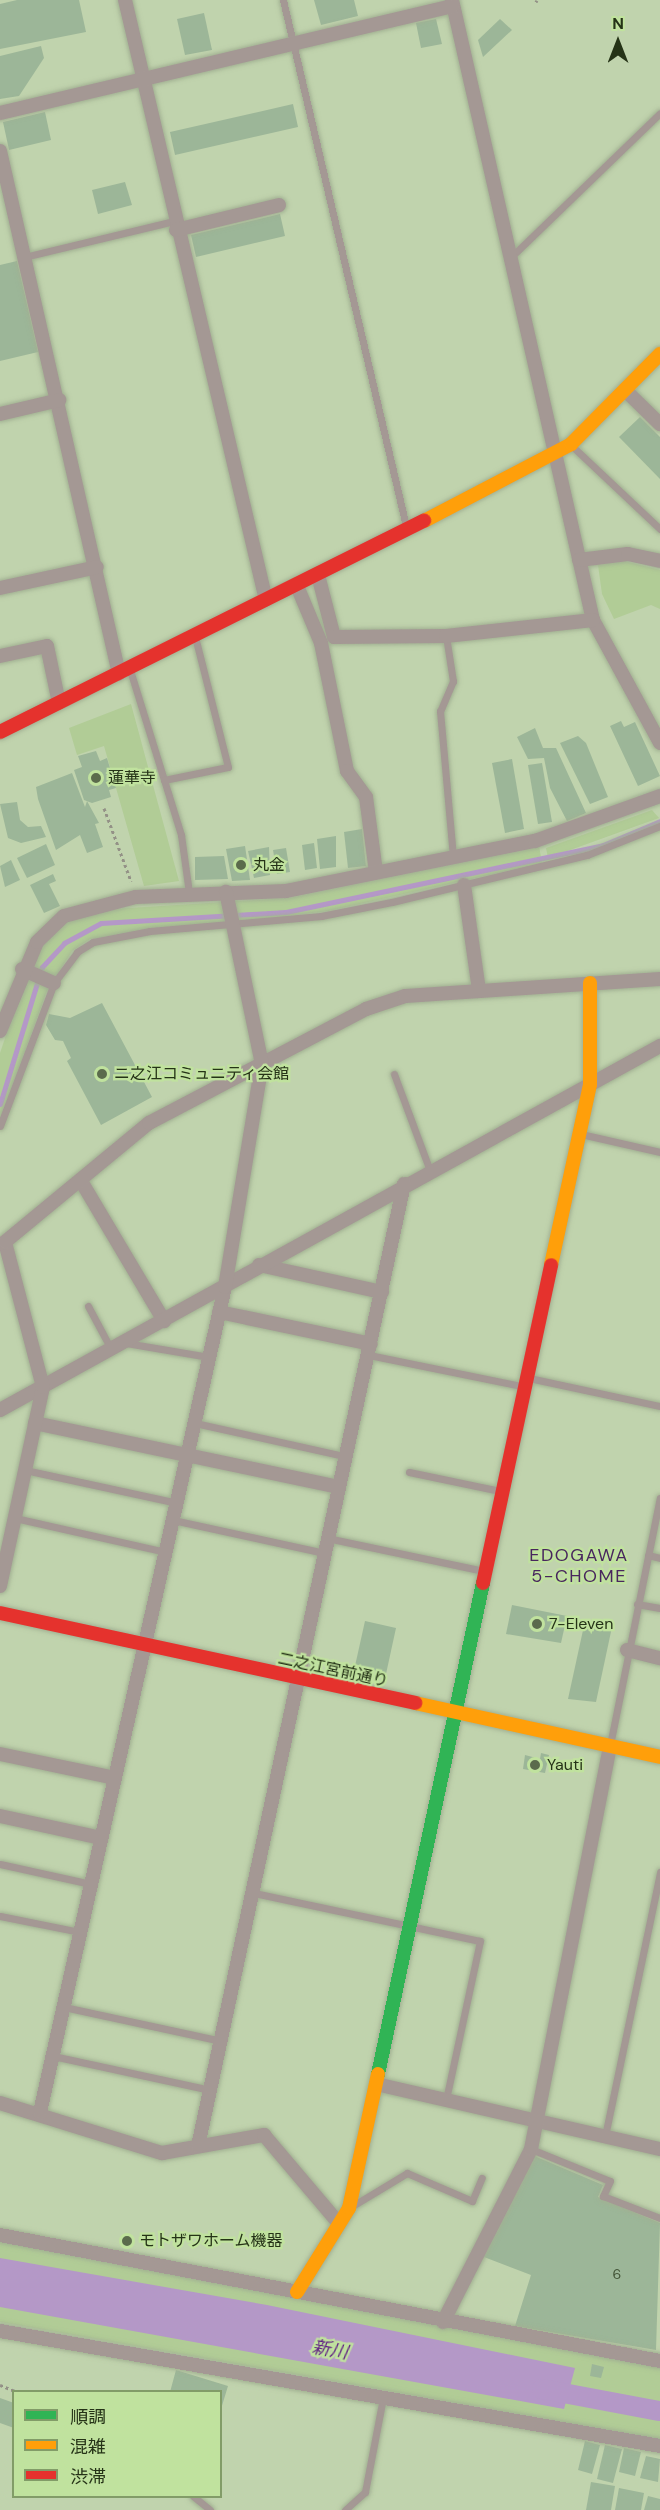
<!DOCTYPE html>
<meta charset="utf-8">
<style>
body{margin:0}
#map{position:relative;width:660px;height:2510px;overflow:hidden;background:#c0d3ad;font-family:"DM Sans","Noto Sans JP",sans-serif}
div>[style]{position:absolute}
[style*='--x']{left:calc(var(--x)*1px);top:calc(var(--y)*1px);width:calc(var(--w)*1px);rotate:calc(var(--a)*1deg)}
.green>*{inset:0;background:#b1cc96}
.water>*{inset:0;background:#b498c7}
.stream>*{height:5px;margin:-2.5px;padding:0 2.5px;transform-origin:2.5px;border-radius:2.5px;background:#b498c7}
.canal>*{height:20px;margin:-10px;padding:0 10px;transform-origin:10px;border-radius:10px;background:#b498c7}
.building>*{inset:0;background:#9cb698}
.path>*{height:3px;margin-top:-1.5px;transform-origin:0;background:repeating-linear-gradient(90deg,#939186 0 3px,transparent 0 6px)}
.roads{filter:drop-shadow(0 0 2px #a1b092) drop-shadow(0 0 2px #a1b092)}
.lane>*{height:7px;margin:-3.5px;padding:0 3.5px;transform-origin:3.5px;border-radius:3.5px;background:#a49894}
.street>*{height:14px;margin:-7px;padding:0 7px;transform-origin:7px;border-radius:7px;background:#a49894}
.fast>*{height:14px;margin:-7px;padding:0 7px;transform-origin:7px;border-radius:7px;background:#30b455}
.slow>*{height:14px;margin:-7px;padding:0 7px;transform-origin:7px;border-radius:7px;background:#ff9f0a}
.jam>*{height:14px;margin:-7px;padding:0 7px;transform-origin:7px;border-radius:7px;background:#e5322d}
.dots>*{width:16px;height:16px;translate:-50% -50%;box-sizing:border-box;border:3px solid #c0e29e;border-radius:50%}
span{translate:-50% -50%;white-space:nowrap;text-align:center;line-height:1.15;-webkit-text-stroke:4.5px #c0e29e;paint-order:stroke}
.number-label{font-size:14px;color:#435437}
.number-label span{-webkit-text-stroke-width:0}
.poi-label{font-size:16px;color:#253317}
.left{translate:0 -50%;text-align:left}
.street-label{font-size:16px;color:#253317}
.neighbourhood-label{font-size:18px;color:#48265e;letter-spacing:1.5px}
.water-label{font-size:18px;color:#5f1e83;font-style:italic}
.legend{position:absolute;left:12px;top:2390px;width:210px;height:108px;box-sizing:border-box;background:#c0e29e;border:2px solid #829c68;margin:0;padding:8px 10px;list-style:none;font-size:18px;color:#253317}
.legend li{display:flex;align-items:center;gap:12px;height:30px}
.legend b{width:30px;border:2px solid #829c68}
.north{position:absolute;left:588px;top:12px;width:60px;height:60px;-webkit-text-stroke:4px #c0e29e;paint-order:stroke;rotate:0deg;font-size:16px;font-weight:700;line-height:24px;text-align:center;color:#253317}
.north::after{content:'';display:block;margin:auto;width:21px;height:27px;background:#253317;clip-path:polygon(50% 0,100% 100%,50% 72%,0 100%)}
</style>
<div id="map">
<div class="green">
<div style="clip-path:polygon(624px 561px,660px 570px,660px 609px,651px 605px,614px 619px,602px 594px,598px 565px)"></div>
<div style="clip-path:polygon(131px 704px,179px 881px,144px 886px,104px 746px,77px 755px,69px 728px)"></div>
<div style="clip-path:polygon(652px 810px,659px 818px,548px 858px,546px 848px)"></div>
<div style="clip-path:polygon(539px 846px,542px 863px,328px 911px,90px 939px,72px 951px,47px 991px,0 1120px,0 1053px,25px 979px,40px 946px,68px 921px,113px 909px,289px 898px)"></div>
<div style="clip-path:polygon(0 2238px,660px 2367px,660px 2439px,0 2322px)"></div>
</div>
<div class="water">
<div style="clip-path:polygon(0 2258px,267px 2305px,575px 2368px,564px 2409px,0 2307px)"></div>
</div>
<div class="stream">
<div style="--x:0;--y:1104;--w:143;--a:-73"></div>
<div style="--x:42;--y:967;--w:33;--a:-47"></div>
<div style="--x:64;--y:943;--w:42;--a:-28.4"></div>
<div style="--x:101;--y:923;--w:185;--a:-3.4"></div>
<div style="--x:286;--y:912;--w:324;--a:-11.9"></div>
<div style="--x:603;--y:845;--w:62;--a:-22.8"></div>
</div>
<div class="canal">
<div style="--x:542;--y:2389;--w:120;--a:10.6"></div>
</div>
<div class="building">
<div style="clip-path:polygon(17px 0,79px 0,86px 32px,0 49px,0 4px)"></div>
<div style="clip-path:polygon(314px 0,354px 0,358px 16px,321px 25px)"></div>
<div style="clip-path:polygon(204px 13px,212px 50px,185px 55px,177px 19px)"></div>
<div style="clip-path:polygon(436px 19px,442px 44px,421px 48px,416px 23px)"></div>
<div style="clip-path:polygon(500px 19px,512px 30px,483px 57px,478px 40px)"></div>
<div style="clip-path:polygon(41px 46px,44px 58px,19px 96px,0 99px,0 56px)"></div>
<div style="clip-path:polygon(293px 104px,298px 127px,175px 155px,170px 132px)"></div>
<div style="clip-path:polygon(45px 112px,51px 140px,9px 150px,3px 122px)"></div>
<div style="clip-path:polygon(125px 182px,132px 205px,98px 214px,92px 190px)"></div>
<div style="clip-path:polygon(280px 214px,285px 236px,196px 257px,191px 235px)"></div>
<div style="clip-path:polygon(17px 261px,38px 352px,0 361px,0 265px)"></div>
<div style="clip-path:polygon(640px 417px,660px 437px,660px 479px,619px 437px)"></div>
<div style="clip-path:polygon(621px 721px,624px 727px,635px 722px,660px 776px,638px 786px,610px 726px)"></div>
<div style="clip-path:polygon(535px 728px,543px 748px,556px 748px,586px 813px,567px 821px,550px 788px,544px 758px,528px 759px,517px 737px)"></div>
<div style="clip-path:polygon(578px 736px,586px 743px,608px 797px,590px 804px,560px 743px)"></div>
<div style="clip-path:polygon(96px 751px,100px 761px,107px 758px,116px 788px,109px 790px,111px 797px,92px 803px,84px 800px,74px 770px,82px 767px,78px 756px)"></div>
<div style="clip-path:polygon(512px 759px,524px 829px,505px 833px,492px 763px)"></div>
<div style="clip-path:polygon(542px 763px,552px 822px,538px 824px,528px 765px)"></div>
<div style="clip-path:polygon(72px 773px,85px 807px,87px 801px,99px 823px,95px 824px,103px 847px,87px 853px,80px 835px,56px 850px,38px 799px,36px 787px)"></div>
<div style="clip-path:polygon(17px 802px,20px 820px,28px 827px,41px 826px,46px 837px,21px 843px,8px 838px,0 804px)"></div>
<div style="clip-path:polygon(362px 829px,366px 866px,348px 868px,344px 832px)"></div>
<div style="clip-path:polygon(336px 836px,336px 867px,320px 869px,317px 839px)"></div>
<div style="clip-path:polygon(314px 843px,317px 868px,305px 870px,302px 845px)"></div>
<div style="clip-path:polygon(46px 844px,55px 865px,27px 878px,17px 858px)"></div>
<div style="clip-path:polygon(245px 846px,250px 880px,232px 881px,226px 849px)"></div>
<div style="clip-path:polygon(269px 847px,270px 875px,254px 878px,248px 851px)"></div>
<div style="clip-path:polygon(286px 848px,290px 872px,277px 874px,273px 850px)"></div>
<div style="clip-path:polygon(224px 856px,228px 879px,195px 880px,195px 857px)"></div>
<div style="clip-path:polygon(11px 860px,20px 880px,5px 887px,0 866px)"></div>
<div style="clip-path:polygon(53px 874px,56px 881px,49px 884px,60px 906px,44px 913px,30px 885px)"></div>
<div style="clip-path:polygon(102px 1003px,152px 1097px,101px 1125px,67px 1061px,71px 1058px,63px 1041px,55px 1040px,46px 1025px,49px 1014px,70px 1018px)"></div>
<div style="clip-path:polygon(512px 1605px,567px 1616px,561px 1643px,506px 1634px)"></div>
<div style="clip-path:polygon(365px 1621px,396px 1628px,386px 1674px,355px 1666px)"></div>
<div style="clip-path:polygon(585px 1621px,612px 1627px,596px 1702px,568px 1699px)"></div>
<div style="clip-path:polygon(541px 1753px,549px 1755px,545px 1773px,523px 1769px,525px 1755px,540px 1759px)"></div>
<div style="clip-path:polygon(532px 2155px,603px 2185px,598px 2197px,660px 2223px,656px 2350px,515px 2326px,531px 2275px,484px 2257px)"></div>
<div style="clip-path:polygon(592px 2364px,604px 2367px,601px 2378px,590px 2376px)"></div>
<div style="clip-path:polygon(176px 2370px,228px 2386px,221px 2409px,220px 2392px,170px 2392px)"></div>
<div style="clip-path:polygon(0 2398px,14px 2403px,14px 2428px,0 2423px)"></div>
<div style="clip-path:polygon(585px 2441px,600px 2445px,592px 2474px,578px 2470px)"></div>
<div style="clip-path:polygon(605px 2445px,622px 2449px,613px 2483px,597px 2479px)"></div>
<div style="clip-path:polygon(624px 2448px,641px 2452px,635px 2476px,619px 2472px)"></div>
<div style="clip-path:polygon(646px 2456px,660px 2459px,658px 2482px,640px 2478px)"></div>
<div style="clip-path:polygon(591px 2482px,615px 2486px,611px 2510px,586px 2510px)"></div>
<div style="clip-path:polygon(619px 2488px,644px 2493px,641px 2510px,615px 2510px)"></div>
<div style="clip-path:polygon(648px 2496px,660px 2499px,660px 2510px,644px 2510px)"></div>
</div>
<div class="path">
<div style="--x:536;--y:2;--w:2;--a:-63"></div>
<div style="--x:104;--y:808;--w:78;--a:69.7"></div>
<div style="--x:0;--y:2385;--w:18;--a:22"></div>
</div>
<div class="roads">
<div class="lane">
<div style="--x:283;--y:0;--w:540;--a:76.84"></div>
<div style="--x:24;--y:257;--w:154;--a:-13.5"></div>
<div style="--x:511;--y:257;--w:207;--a:-44"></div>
<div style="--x:572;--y:446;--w:121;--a:43.3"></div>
<div style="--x:446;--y:636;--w:46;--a:81.2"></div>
<div style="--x:453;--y:681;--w:33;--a:113"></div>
<div style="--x:440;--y:711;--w:146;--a:84.9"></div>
<div style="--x:130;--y:670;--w:173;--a:72.8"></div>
<div style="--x:181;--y:835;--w:59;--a:82.1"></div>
<div style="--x:164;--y:780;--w:65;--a:-11.5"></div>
<div style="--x:228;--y:767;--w:134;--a:-104.2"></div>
<div style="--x:394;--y:1074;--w:103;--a:69.6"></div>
<div style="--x:0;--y:1126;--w:153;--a:-69.3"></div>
<div style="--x:54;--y:983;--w:39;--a:-53"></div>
<div style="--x:77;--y:952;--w:19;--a:-32"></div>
<div style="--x:93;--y:942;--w:58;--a:-10.9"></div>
<div style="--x:150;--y:931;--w:172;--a:-5"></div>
<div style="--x:321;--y:916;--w:72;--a:-11.2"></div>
<div style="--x:392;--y:902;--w:201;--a:-13.6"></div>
<div style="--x:587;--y:855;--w:79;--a:-21.7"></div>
<div style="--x:581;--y:1134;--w:81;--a:12.8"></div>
<div style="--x:88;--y:1306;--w:49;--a:61.9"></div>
<div style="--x:126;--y:1343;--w:84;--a:9.6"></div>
<div style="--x:369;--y:1355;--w:156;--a:11.5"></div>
<div style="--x:529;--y:1378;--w:134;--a:12.1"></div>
<div style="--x:195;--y:1423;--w:153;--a:12.5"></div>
<div style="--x:25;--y:1470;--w:156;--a:12.2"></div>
<div style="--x:409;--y:1472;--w:93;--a:11.8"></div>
<div style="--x:15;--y:1518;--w:155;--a:12.7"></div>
<div style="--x:173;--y:1520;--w:155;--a:12.3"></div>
<div style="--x:327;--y:1538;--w:159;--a:11.9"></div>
<div style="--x:648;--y:1555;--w:12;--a:14"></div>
<div style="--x:637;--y:1604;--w:23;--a:10"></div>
<div style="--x:610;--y:1745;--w:252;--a:-78.6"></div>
<div style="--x:0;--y:1864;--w:93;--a:12.4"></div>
<div style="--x:254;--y:1893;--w:231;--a:12"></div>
<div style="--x:480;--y:1941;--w:163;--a:102.1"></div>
<div style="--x:0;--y:1916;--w:82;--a:11.3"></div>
<div style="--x:64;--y:2007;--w:161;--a:12.2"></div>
<div style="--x:53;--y:2056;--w:161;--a:12.2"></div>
<div style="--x:605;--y:2136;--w:270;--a:-78.2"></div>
<div style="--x:531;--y:2149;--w:85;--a:22.1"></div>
<div style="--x:610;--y:2181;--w:17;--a:115"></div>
<div style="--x:603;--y:2196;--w:61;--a:21.1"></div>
<div style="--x:354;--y:2205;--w:62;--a:-31.1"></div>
<div style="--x:407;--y:2173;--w:71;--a:23.3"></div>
<div style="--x:472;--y:2201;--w:25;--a:-67"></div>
<div style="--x:193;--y:2496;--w:22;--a:39"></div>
<div style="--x:345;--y:2510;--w:27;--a:-42"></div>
<div style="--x:365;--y:2492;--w:96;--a:-79.2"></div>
</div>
<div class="street">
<div style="--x:125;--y:0;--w:616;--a:76.78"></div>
<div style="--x:452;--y:0;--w:636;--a:77.19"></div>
<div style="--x:593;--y:620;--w:140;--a:61.4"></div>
<div style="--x:0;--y:113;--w:465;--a:-13.3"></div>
<div style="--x:0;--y:151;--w:536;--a:77.18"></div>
<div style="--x:176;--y:230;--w:106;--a:-13.6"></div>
<div style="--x:625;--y:390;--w:49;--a:44.2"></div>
<div style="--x:0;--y:414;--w:61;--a:-13.3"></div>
<div style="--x:579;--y:560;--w:49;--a:-7"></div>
<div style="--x:628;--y:554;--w:33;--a:12"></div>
<div style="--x:318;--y:575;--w:64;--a:75.5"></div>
<div style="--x:334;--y:637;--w:112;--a:-0.5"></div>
<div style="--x:446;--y:636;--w:148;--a:-6.2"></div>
<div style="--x:297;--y:586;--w:62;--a:67.2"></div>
<div style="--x:321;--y:643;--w:131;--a:78.5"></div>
<div style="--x:347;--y:771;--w:32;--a:54"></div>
<div style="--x:366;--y:797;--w:76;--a:82.4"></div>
<div style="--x:0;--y:588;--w:99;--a:-12.2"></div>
<div style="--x:0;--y:656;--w:48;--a:-12"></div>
<div style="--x:47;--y:646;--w:58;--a:78.1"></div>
<div style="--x:464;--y:885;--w:107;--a:81.9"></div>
<div style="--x:22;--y:969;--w:35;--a:24"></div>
<div style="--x:0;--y:1031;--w:96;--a:-67.4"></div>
<div style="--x:37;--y:942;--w:37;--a:-44"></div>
<div style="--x:64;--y:916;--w:74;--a:-14.8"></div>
<div style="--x:136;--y:897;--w:150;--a:-2.3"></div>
<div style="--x:286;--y:891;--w:254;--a:-11.4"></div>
<div style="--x:535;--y:841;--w:133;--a:-19.8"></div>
<div style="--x:81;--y:1181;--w:163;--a:59.3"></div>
<div style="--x:259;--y:1265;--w:126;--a:12.4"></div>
<div style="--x:219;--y:1312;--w:155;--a:11.9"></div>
<div style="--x:0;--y:1410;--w:754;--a:-28.88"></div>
<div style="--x:35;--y:1423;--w:310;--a:11.9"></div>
<div style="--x:0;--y:1586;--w:204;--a:-77.8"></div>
<div style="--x:43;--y:1387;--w:150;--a:-104.7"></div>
<div style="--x:5;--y:1242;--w:187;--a:-39.6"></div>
<div style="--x:149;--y:1123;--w:245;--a:-27.7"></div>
<div style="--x:366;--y:1009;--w:41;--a:-18.4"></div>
<div style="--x:405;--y:996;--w:256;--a:-3.8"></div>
<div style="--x:627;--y:1650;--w:34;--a:14"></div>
<div style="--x:0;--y:1754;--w:117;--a:11.8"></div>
<div style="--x:0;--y:1816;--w:103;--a:12.3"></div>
<div style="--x:376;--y:2084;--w:291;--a:12.9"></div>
<div style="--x:0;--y:2103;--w:170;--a:17.2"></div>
<div style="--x:162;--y:2153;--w:104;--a:-10"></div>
<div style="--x:264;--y:2135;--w:113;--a:49.7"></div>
<div style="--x:40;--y:2112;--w:845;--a:-77.36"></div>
<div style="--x:225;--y:1287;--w:226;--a:-80.6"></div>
<div style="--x:262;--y:1064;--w:176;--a:-101.8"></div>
<div style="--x:198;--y:2146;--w:984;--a:-77.91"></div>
<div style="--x:0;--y:2235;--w:672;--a:10.81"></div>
<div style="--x:443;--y:2322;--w:194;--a:-63"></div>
<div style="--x:531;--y:2149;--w:411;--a:-78.9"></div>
<div style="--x:0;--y:2331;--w:670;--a:9.88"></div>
</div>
<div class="fast">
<div style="--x:378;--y:2074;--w:502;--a:-77.93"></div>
</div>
<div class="slow">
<div style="--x:424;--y:521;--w:166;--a:-27.6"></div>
<div style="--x:571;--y:444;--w:127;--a:-45.3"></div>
<div style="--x:551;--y:1265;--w:185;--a:-77.8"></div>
<div style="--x:590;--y:1084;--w:101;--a:-90"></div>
<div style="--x:415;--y:1703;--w:251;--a:12.4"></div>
<div style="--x:297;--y:2292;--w:99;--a:-58.2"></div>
<div style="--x:349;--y:2208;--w:137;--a:-77.8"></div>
</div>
<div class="jam">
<div style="--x:0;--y:732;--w:474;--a:-26.5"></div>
<div style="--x:483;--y:1583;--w:325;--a:-77.9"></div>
<div style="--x:0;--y:1613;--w:425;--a:12.2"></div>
</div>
</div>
<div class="dots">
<div style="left:96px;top:778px;background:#5b6b4c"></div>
<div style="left:241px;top:865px;background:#5b6b4c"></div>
<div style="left:102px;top:1074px;background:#5b6b4c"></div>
<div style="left:537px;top:1624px;background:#5b6b4c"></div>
<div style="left:535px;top:1765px;background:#5b6b4c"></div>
<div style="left:127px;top:2241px;background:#5b6b4c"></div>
</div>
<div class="number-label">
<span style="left:617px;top:2274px">6</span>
</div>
<div class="poi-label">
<span class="left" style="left:108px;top:778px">蓮華寺</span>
<span class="left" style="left:253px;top:865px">丸金</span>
<span class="left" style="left:114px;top:1074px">ニ之江コミュニティ会館</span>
<span class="left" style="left:549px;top:1624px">7-Eleven</span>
<span class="left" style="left:547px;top:1765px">Yauti</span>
<span class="left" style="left:139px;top:2241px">モトザワホーム機器</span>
</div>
<div class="street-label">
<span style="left:333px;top:1670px;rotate:12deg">二之江宮前通り</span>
</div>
<div class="neighbourhood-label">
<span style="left:579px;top:1566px">EDOGAWA<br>5-CHOME</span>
</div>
<div class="water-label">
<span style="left:330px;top:2350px;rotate:10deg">新川</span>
</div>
<ul class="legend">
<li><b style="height:8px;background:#30b455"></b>順調</li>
<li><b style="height:8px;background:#ff9f0a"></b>混雑</li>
<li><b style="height:8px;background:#e5322d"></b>渋滞</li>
</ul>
<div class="north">N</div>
</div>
